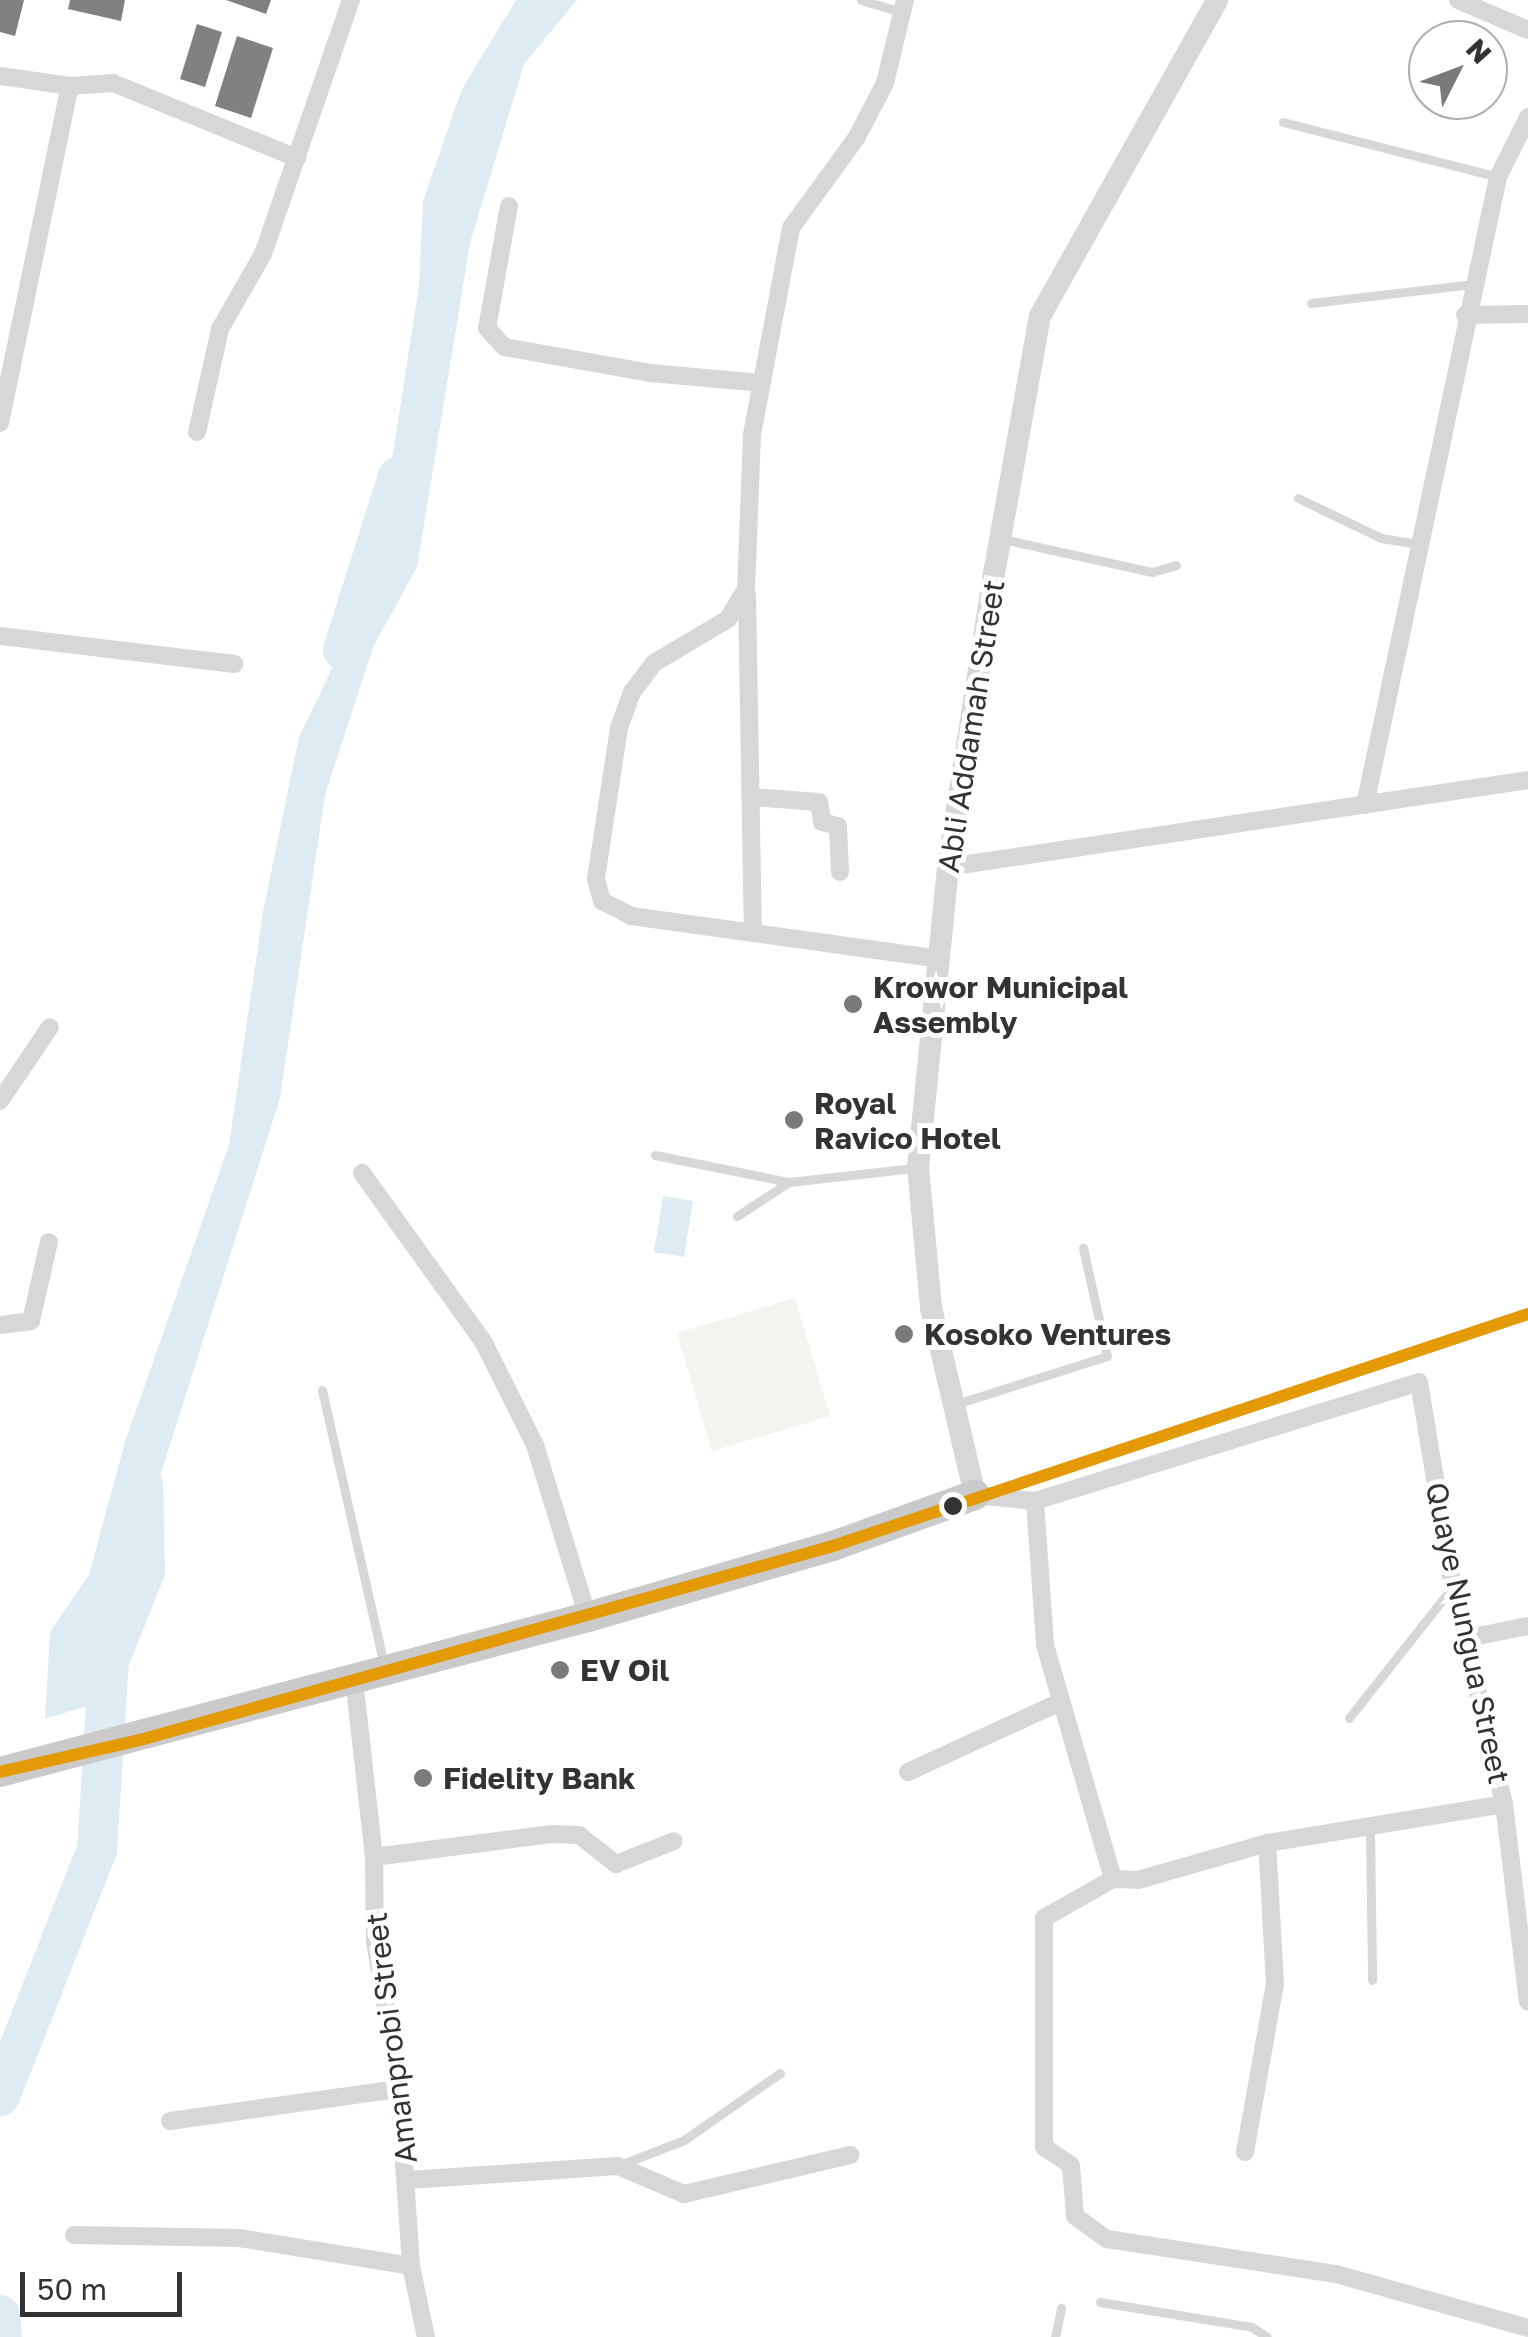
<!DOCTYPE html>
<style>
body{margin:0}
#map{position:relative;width:1528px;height:2337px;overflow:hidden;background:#fff;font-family:"Golos Text",sans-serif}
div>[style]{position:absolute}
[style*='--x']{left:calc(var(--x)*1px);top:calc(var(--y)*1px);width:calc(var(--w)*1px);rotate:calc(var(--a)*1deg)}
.green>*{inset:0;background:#f1f5ed}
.water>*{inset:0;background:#ddebf3}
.river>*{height:40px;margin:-20px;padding:0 20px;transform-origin:20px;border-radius:20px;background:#ddebf3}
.building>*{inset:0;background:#818181}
.service>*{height:9px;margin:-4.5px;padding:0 4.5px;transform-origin:4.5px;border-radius:4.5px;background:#d7d7d7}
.minor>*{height:18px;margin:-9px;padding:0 9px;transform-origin:9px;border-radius:9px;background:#d7d7d7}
.tertiary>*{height:22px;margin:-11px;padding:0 11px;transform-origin:11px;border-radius:11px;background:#d7d7d7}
.primary>*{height:30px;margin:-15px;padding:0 15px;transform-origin:15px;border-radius:15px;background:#cacaca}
.bus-1>*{height:12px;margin:-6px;padding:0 6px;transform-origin:6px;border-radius:6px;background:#e39a05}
.dots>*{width:28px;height:28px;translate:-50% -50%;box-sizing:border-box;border:5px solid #fff;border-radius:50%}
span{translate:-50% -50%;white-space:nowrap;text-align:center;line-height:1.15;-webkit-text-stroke:10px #fff;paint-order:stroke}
.street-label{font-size:30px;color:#333}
.poi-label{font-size:30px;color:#333;font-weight:700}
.left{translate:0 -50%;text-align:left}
.north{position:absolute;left:1408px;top:20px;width:100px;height:100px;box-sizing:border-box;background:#fff;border:2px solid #adadad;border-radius:50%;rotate:48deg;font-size:28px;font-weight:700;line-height:40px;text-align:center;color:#333}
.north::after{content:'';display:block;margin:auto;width:35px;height:45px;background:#7a7a7a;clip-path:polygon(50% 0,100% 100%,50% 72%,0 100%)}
.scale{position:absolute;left:20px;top:2272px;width:162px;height:45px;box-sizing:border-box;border:5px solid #333;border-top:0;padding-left:12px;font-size:30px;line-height:35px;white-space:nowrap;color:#333;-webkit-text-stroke:8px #fff;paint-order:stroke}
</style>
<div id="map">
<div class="green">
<div style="clip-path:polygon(795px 1298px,830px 1416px,712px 1451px,677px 1333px)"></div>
</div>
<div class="water">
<div style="clip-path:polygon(516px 0,577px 0,524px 64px,470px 243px,417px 567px,373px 647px,325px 795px,280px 1098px,87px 1706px,45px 1719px,50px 1632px,89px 1575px,125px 1442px,229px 1145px,263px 912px,299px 737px,384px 561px,383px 517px,419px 286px,423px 201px,462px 89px)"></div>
<div style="clip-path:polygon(663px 1196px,693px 1201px,684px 1257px,654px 1252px)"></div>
</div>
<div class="river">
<div style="--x:343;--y:650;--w:182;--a:-72.4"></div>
<div style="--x:0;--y:2096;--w:264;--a:-68.5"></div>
<div style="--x:97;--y:1850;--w:189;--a:-86.4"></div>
<div style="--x:109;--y:1661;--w:97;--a:-68.2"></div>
<div style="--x:145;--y:1571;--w:86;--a:-91.3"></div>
<div style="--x:0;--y:2315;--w:22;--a:85"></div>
</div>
<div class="building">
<div style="clip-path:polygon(0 0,24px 0,15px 36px,0 32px)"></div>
<div style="clip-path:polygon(70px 0,125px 0,121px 21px,68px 9px)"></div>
<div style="clip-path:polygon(226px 0,271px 0,266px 14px)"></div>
<div style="clip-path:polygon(197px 24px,222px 32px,205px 87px,180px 79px)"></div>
<div style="clip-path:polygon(237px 36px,273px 48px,251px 118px,215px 106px)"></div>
</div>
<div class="service">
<div style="--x:861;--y:0;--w:43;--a:16.3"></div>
<div style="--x:1283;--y:122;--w:222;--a:14.3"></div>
<div style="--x:1311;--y:303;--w:162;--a:-6.7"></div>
<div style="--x:1298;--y:498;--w:92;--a:25.7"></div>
<div style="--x:1381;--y:538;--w:38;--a:9"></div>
<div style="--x:1003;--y:539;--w:153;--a:12.5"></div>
<div style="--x:1152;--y:572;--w:25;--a:-16"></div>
<div style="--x:655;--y:1155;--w:137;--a:11.4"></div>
<div style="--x:789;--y:1182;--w:126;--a:-6.4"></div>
<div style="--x:737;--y:1216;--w:62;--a:-33.2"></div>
<div style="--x:322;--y:1390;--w:282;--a:77.3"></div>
<div style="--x:956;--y:1404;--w:158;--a:-17.6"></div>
<div style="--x:1107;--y:1356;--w:111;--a:-102.5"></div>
<div style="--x:1349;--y:1718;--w:164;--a:-51.7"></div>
<div style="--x:1370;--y:1830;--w:150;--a:89.2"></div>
<div style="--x:620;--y:2165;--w:69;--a:-21.3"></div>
<div style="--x:684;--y:2140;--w:117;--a:-34.9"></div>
<div style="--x:1100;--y:2302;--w:154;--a:9.3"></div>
<div style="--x:1252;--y:2327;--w:18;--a:34"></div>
<div style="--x:1055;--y:2337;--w:30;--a:-78"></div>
</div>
<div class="minor">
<div style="--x:905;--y:0;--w:85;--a:103.5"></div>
<div style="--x:885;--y:83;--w:61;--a:117.4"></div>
<div style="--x:857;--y:137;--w:112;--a:126"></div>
<div style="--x:791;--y:228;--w:211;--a:100.7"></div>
<div style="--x:752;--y:435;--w:154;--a:92.2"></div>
<div style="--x:746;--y:589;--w:35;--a:121"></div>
<div style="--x:728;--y:619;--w:86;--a:149.3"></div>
<div style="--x:654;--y:663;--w:36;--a:127"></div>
<div style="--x:632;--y:692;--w:38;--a:110"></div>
<div style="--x:619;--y:728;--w:153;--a:98.7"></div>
<div style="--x:596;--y:879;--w:23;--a:75"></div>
<div style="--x:602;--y:901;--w:33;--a:27"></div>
<div style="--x:631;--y:916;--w:311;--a:7.9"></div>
<div style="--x:1458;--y:0;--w:76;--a:23.2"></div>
<div style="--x:0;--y:76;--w:71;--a:8.1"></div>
<div style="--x:70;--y:86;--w:43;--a:-4"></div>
<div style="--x:113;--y:83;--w:199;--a:22.2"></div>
<div style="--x:509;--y:206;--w:124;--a:100.2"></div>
<div style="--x:487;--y:328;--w:25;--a:48"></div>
<div style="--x:504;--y:347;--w:148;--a:10.1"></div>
<div style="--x:650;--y:373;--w:111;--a:5.1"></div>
<div style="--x:1465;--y:315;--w:63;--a:-0.9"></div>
<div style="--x:0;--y:423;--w:344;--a:-78.3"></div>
<div style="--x:197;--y:432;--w:106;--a:-77.4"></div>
<div style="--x:220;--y:329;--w:86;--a:-60.2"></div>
<div style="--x:263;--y:254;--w:269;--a:-70.9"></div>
<div style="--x:747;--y:595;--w:335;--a:89"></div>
<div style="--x:0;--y:636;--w:236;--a:6.8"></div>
<div style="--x:751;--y:797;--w:68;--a:4.2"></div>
<div style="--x:819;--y:802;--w:20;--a:81"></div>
<div style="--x:822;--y:822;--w:16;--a:14"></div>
<div style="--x:838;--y:826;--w:46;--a:87.5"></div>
<div style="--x:1365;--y:805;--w:642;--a:-78.04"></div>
<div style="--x:1498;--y:177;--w:67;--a:-63.4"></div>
<div style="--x:948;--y:867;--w:586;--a:-8.53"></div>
<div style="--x:0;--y:1101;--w:89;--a:-56"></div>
<div style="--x:362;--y:1173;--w:209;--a:54.3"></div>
<div style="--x:484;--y:1343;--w:114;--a:63.4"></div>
<div style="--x:535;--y:1445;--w:180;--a:72.9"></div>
<div style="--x:0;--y:1325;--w:31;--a:-7"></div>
<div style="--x:31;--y:1321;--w:81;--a:-77.2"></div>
<div style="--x:975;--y:1495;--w:60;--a:5.7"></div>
<div style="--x:1035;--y:1501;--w:402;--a:-17.2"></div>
<div style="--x:1419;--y:1382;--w:208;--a:80.6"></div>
<div style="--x:1453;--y:1587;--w:223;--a:76.8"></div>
<div style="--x:1504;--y:1804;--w:199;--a:83.1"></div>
<div style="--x:1035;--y:1501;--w:144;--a:86"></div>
<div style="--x:1045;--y:1645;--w:244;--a:73.8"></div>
<div style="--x:1113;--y:1879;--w:25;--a:2"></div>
<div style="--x:1138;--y:1880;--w:134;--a:-16"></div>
<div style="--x:1267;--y:1843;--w:240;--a:-9.3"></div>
<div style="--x:1463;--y:1639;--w:66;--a:-11.3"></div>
<div style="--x:354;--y:1679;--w:179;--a:83.6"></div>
<div style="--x:374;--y:1857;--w:84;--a:89.3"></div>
<div style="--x:375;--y:1941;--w:150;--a:80.8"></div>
<div style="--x:399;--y:2089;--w:177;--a:86.1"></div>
<div style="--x:411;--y:2266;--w:73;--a:78.1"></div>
<div style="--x:908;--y:1772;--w:167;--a:-24.7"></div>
<div style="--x:374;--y:1857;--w:178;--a:-7.4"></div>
<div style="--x:551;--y:1834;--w:28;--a:2"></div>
<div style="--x:579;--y:1835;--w:47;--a:38.1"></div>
<div style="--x:616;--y:1864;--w:62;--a:-21.6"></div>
<div style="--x:1113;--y:1879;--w:79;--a:150.5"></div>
<div style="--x:1044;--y:1918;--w:229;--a:90"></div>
<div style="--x:1044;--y:2147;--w:32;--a:34"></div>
<div style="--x:1071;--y:2165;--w:51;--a:85.5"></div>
<div style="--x:1075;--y:2216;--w:39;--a:36"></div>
<div style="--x:1107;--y:2239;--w:232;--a:8.7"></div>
<div style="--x:1336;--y:2274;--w:199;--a:15.7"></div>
<div style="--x:170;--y:2121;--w:231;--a:-8"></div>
<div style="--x:1245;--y:2152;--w:171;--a:-79.9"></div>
<div style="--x:1275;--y:1984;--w:141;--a:-93.2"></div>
<div style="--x:408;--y:2180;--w:210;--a:-3.8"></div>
<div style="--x:618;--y:2166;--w:72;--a:23"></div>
<div style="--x:684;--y:2194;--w:171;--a:-13.2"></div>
<div style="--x:74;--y:2235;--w:165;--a:1"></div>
<div style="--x:239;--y:2238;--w:174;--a:9.2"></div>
</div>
<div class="tertiary">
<div style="--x:975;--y:1495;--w:193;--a:-103.2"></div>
<div style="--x:931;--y:1307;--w:140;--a:-95.3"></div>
<div style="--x:918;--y:1168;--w:302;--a:-84.3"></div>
<div style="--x:948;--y:867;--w:303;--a:-81.1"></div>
<div style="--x:995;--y:568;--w:256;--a:-79.9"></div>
<div style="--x:1040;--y:316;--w:362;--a:-60.7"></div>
</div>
<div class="primary">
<div style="--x:0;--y:1772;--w:608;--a:-14.77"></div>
<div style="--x:588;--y:1617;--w:255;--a:-16.2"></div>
<div style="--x:833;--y:1546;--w:151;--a:-19.8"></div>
</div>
<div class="bus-1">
<div style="--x:0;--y:1772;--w:144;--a:-12.9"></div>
<div style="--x:140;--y:1740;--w:720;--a:-15.64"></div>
<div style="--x:833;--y:1546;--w:733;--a:-18.46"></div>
</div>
<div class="dots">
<div style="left:853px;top:1004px;background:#7a7a7a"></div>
<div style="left:794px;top:1120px;background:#7a7a7a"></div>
<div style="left:904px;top:1334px;background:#7a7a7a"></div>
<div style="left:953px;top:1506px;background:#333"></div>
<div style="left:560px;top:1670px;background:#7a7a7a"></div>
<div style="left:423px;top:1778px;background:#7a7a7a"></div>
</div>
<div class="street-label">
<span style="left:971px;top:726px;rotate:-81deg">Abli Addamah Street</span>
<span style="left:1468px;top:1633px;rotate:78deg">Quaye Nungua Street</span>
<span style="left:391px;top:2038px;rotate:-97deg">Amanprobi Street</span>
</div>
<div class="poi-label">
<span class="left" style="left:873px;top:1004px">Krowor Municipal<br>Assembly</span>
<span class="left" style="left:814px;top:1120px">Royal<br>Ravico Hotel</span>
<span class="left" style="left:924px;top:1334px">Kosoko Ventures</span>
<span class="left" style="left:580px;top:1670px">EV Oil</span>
<span class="left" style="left:443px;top:1778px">Fidelity Bank</span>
</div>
<div class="north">N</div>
<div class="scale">50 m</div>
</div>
